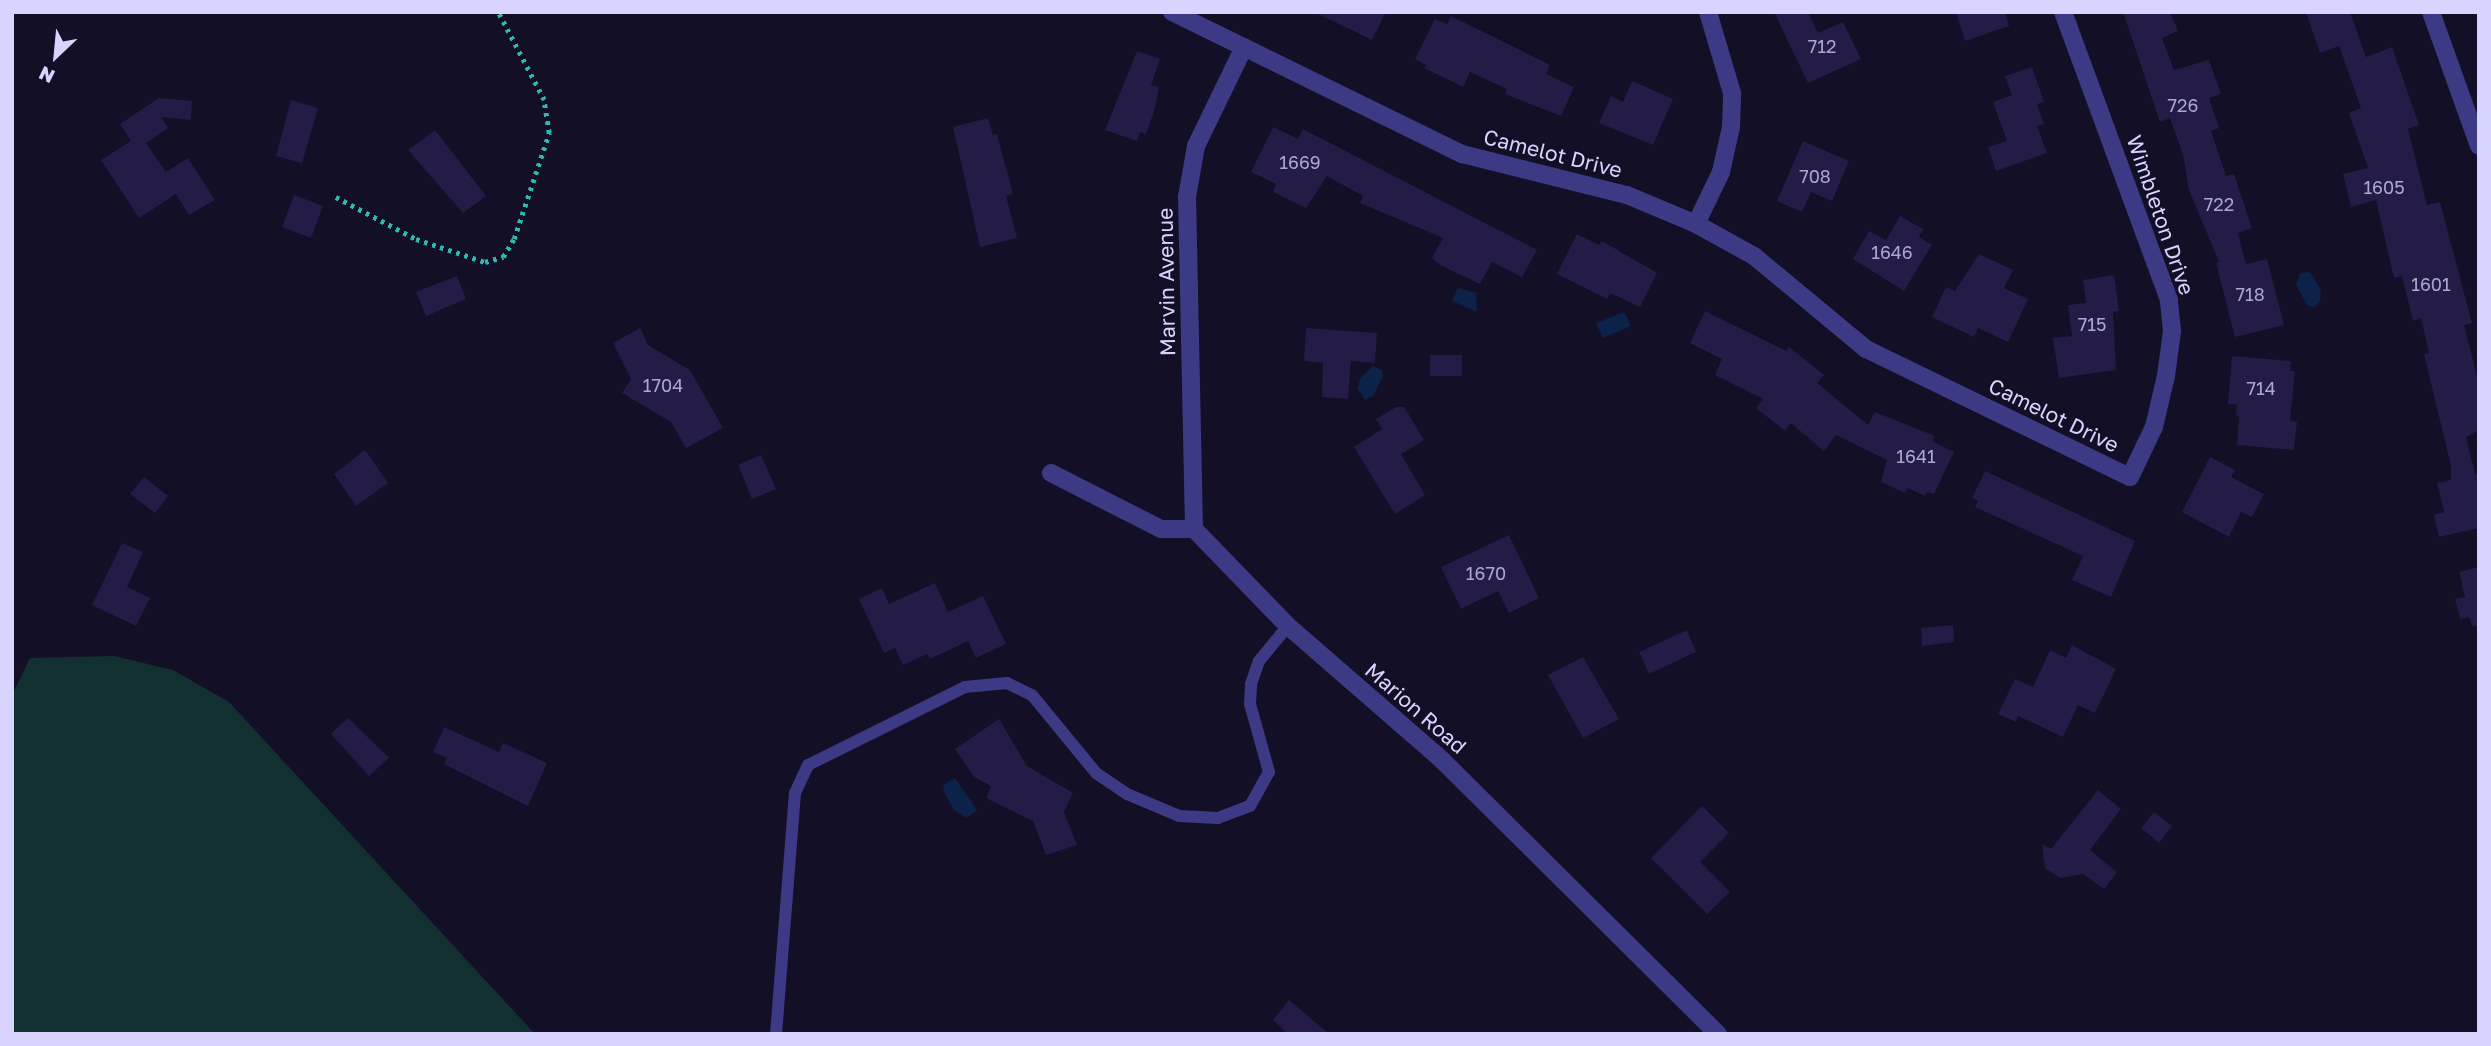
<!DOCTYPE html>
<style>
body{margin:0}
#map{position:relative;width:2491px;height:1046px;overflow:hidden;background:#130f26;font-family:"Golos Text",sans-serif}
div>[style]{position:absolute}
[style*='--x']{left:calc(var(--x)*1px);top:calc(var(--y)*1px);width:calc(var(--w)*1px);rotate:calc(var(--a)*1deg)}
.green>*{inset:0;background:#12302f}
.water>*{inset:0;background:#0c2248}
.building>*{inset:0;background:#241b47}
.path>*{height:4.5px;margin-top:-2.25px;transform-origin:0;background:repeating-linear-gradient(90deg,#2fb8b0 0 3.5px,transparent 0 8.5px)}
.service>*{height:12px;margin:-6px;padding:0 6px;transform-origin:6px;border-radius:6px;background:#3d3a85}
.minor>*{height:18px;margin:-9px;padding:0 9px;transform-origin:9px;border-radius:9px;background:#3d3a85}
span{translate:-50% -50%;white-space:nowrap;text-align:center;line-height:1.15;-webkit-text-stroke:5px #130f26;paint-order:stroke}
.number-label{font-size:18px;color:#aca6d1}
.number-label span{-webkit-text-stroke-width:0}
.street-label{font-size:21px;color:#d9d4ff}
.frame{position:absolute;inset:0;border:14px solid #d9d4ff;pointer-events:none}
.north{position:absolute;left:21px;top:21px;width:70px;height:70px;-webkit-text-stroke:5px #130f26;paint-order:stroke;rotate:206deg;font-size:19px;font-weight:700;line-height:28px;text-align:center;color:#d9d4ff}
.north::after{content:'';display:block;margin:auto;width:24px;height:32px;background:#d9d4ff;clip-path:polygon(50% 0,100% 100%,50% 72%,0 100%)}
</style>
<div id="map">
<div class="green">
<div style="clip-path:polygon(114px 656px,173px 670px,229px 702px,535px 1034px,12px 1034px,12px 695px,30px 658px)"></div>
</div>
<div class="water">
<div style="clip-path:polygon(2310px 272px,2321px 290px,2320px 302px,2314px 308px,2307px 305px,2296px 285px,2300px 273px)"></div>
<div style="clip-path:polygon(1458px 288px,1476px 293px,1477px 312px,1452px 301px)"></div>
<div style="clip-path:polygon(1624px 312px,1631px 326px,1603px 338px,1596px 323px)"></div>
<div style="clip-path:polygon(1373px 366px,1382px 370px,1383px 376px,1373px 396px,1365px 400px,1358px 389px,1360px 378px)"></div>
<div style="clip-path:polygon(955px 778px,977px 810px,967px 818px,954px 810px,945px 794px,943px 785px)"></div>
</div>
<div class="building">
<div style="clip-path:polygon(1314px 12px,1386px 12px,1372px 40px)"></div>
<div style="clip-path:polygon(1774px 12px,1808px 12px,1818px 33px,1843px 22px,1861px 59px,1808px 83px)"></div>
<div style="clip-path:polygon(1956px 12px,2005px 12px,2009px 26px,1965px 41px)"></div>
<div style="clip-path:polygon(2123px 12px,2170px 12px,2178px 31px,2162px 38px,2174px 70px,2209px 60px,2221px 94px,2209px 98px,2219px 128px,2211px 131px,2226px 176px,2234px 174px,2252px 228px,2238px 233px,2246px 264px,2267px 259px,2284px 325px,2235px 337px,2216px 263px,2219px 262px,2189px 190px,2183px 155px,2170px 118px,2160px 122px)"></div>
<div style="clip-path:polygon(2306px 12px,2350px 12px,2366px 57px,2392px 47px,2419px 125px,2408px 129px,2427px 205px,2440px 202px,2472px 323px,2464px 325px,2479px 384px,2479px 430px,2466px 437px,2475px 474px,2479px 473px,2479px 528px,2439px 537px,2434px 515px,2444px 512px,2437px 483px,2451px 480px,2451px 466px,2424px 354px,2429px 353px,2421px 318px,2413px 321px,2402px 276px,2394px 278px,2376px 200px,2351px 207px,2343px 174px,2368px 168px,2349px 113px,2361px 108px,2339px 46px,2320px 53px)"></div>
<div style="clip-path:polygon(1451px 16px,1550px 65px,1546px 74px,1574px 87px,1561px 116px,1505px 94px,1507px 89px,1470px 72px,1463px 87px,1424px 68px,1426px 65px,1415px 59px,1435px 19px,1447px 24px)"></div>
<div style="clip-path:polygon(1137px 51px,1160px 59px,1151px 85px,1159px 87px,1155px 109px,1146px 134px,1140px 132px,1137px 141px,1105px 130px)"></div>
<div style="clip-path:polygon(2032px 67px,2044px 102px,2037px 104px,2044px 124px,2037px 126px,2047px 153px,1996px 171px,1988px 147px,2007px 141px,1993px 102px,2012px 95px,2005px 76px)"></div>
<div style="clip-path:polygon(1632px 81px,1673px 99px,1653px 145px,1599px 123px,1611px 96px,1623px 102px)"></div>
<div style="clip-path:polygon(159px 98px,192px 101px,191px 120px,161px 117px,168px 128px,146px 143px,166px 172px,188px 158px,215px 200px,189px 215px,176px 194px,139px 218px,101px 160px,131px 141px,120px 124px)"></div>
<div style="clip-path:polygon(291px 100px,318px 108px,302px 163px,276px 156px)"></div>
<div style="clip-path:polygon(988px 118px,993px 135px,997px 134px,1013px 194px,1006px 196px,1017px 238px,980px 247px,953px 127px)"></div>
<div style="clip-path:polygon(1273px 127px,1298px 139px,1303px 129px,1537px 250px,1522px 277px,1492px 262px,1480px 284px,1440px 265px,1432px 258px,1443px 238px,1360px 203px,1363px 196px,1327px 176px,1306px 208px,1273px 192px,1276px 184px,1251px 172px)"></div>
<div style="clip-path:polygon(435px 130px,486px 196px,463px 213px,408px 150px)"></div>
<div style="clip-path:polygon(1803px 141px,1849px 161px,1832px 201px,1811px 192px,1802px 212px,1777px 201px)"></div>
<div style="clip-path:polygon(294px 195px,323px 206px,311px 238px,282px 227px)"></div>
<div style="clip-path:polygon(1900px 216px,1923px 229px,1919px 237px,1932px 245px,1904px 291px,1853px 259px,1869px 231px,1886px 240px)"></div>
<div style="clip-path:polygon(1577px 234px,1599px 245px,1602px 241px,1657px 273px,1640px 307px,1610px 293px,1607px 299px,1557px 274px)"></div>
<div style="clip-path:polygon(1979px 254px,2013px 270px,2004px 288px,2028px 299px,2008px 342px,1978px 328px,1974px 337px,1932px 317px,1946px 287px,1955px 291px)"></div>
<div style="clip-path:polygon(2114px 275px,2119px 311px,2113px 312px,2116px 370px,2059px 378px,2053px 338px,2072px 336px,2068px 305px,2086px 303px,2083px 280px)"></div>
<div style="clip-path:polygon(457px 276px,466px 299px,426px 316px,416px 292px)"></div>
<div style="clip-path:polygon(1705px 311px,1786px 351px,1789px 347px,1824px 375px,1817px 383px,1868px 425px,1875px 412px,1935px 436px,1932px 441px,1954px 452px,1934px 494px,1927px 492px,1925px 496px,1908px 488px,1905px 493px,1881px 482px,1887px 460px,1836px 435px,1824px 451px,1791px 423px,1785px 431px,1756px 408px,1763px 399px,1715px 375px,1722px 359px,1690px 343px)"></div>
<div style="clip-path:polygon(640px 328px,648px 345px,690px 370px,723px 428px,686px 448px,671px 422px,622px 393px,631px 379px,613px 343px)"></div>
<div style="clip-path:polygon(1306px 328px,1377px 333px,1375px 363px,1351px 361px,1348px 399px,1322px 397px,1323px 363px,1304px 361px)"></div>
<div style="clip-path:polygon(1430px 355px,1462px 355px,1462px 376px,1430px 376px)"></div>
<div style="clip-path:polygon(2232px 356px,2291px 361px,2290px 371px,2295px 371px,2290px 421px,2297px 422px,2294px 450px,2237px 445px,2239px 416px,2236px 415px,2237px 404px,2228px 404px)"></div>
<div style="clip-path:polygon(1396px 407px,1404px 407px,1424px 440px,1401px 454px,1425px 495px,1395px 514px,1354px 447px,1382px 429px,1376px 419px)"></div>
<div style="clip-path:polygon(365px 450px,388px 483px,356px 506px,334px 474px)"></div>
<div style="clip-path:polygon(761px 455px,776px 489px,752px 499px,738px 465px)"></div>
<div style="clip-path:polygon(2210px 457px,2235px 470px,2231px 477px,2264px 494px,2252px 517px,2241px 512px,2229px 537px,2182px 512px)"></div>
<div style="clip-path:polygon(1985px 471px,2135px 541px,2111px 597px,2072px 580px,2083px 556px,1975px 507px,1978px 501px,1972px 498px)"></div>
<div style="clip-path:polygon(144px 477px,168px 496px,155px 513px,130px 494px)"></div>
<div style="clip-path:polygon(1509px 535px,1539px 598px,1509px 613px,1498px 591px,1461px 609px,1441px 567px)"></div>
<div style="clip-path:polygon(122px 543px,143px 552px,127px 587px,150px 598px,136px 626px,92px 605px)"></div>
<div style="clip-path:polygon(2479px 567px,2479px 626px,2472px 626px,2469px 617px,2460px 619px,2455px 599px,2465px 597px,2459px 572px)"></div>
<div style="clip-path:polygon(935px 583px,948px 612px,983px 596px,1006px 644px,976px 658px,968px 641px,930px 659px,927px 654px,903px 665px,895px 648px,884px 653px,859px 599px,882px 588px,889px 604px)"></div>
<div style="clip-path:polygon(1953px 625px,1954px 642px,1922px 646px,1921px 628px)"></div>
<div style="clip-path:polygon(1687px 630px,1696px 652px,1649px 674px,1639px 652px)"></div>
<div style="clip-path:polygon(2072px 645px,2116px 669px,2095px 713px,2078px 705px,2063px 737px,2018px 716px,2016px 722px,1998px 714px,2015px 679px,2033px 687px,2050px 650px,2066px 658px)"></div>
<div style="clip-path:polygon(1583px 657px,1619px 719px,1583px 738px,1548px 675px)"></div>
<div style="clip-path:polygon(348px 718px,389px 758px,369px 776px,331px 734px)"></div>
<div style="clip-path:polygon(999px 719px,1027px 766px,1073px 793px,1064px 812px,1077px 845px,1046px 855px,1033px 821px,986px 798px,991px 786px,974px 777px,955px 749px)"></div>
<div style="clip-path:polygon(444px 727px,499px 752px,503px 743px,547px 763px,528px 806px,444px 764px,447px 758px,433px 752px)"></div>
<div style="clip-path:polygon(2098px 790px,2121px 809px,2090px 850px,2117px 872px,2104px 889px,2083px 874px,2060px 878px,2045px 868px,2042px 844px,2051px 849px)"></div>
<div style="clip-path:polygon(1702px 806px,1729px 833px,1700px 862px,1730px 892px,1707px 914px,1651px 858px)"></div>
<div style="clip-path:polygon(2154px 812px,2172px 826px,2159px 843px,2141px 828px)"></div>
<div style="clip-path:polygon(1289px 1000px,1329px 1034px,1288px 1034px,1273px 1020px)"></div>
</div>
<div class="path">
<div style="--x:336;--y:197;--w:90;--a:27.7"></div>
<div style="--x:416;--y:239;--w:73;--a:18.4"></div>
<div style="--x:485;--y:262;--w:19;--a:-16"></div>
<div style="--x:503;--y:257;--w:21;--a:-59"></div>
<div style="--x:514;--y:239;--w:112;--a:-71.7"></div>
<div style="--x:549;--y:133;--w:33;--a:-99"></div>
<div style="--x:544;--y:100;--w:99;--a:-117.6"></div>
</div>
<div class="service">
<div style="--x:776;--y:1034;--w:242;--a:-85.5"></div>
<div style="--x:795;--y:793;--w:31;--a:-65"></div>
<div style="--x:808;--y:765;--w:175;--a:-26.4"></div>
<div style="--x:965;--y:687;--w:42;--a:-5.4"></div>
<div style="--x:1007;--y:683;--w:28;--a:26"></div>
<div style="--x:1032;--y:695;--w:101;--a:50.6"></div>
<div style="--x:1096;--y:773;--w:37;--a:34"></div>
<div style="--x:1127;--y:794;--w:56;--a:22.9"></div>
<div style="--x:1179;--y:816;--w:39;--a:3"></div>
<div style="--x:1218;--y:818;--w:34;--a:-21"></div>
<div style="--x:1250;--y:806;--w:39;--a:-61"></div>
<div style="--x:1269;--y:772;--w:71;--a:-105.6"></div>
<div style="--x:1250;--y:704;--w:20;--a:-87"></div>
<div style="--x:1251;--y:684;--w:24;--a:-71"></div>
<div style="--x:1259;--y:661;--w:45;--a:-50.4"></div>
</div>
<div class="minor">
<div style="--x:1172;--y:12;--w:323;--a:26.1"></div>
<div style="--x:1462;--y:154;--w:170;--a:14"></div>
<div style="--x:1627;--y:195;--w:75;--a:22.8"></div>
<div style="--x:1696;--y:224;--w:66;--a:28.9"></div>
<div style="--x:1754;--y:256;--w:146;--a:39.7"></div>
<div style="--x:1866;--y:349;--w:293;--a:25.9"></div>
<div style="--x:2130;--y:477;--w:55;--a:-64.4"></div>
<div style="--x:2154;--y:427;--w:52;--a:-76.8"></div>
<div style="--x:2166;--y:376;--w:45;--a:-82.4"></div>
<div style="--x:2172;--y:331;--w:31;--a:-96"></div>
<div style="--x:2169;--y:300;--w:307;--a:-110.2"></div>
<div style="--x:2431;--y:12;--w:142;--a:70.3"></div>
<div style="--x:1696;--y:224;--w:58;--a:-64.3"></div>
<div style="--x:1721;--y:172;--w:46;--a:-77.5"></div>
<div style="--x:1731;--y:127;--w:34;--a:-88"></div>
<div style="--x:1732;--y:93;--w:84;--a:-106.5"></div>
<div style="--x:1051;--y:473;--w:123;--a:27"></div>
<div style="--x:1161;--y:529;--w:33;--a:0"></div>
<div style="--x:1194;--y:529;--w:135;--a:45.9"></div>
<div style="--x:1288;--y:626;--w:204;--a:41"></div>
<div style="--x:1442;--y:760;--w:389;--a:44.8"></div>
<div style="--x:1194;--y:529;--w:332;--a:-91.2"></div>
<div style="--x:1187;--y:197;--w:52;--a:-80"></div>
<div style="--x:1196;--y:146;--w:110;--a:-64.1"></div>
</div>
<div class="number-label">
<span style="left:1822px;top:46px">712</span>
<span style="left:2183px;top:105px">726</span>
<span style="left:1300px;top:162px">1669</span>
<span style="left:1815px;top:176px">708</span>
<span style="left:2384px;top:187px">1605</span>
<span style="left:2219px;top:204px">722</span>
<span style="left:1892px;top:252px">1646</span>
<span style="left:2431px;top:284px">1601</span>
<span style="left:2250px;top:294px">718</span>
<span style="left:2092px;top:324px">715</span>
<span style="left:663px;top:385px">1704</span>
<span style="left:2261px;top:388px">714</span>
<span style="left:1916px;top:456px">1641</span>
<span style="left:1486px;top:573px">1670</span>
</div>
<div class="street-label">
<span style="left:1553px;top:153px;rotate:14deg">Camelot Drive</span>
<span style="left:2161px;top:215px;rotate:71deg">Wimbleton Drive</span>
<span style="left:1166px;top:282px;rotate:-91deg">Marvin Avenue</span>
<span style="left:2054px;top:415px;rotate:26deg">Camelot Drive</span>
<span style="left:1416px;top:708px;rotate:41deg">Marion Road</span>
</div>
<div class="frame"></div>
<div class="north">N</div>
</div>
